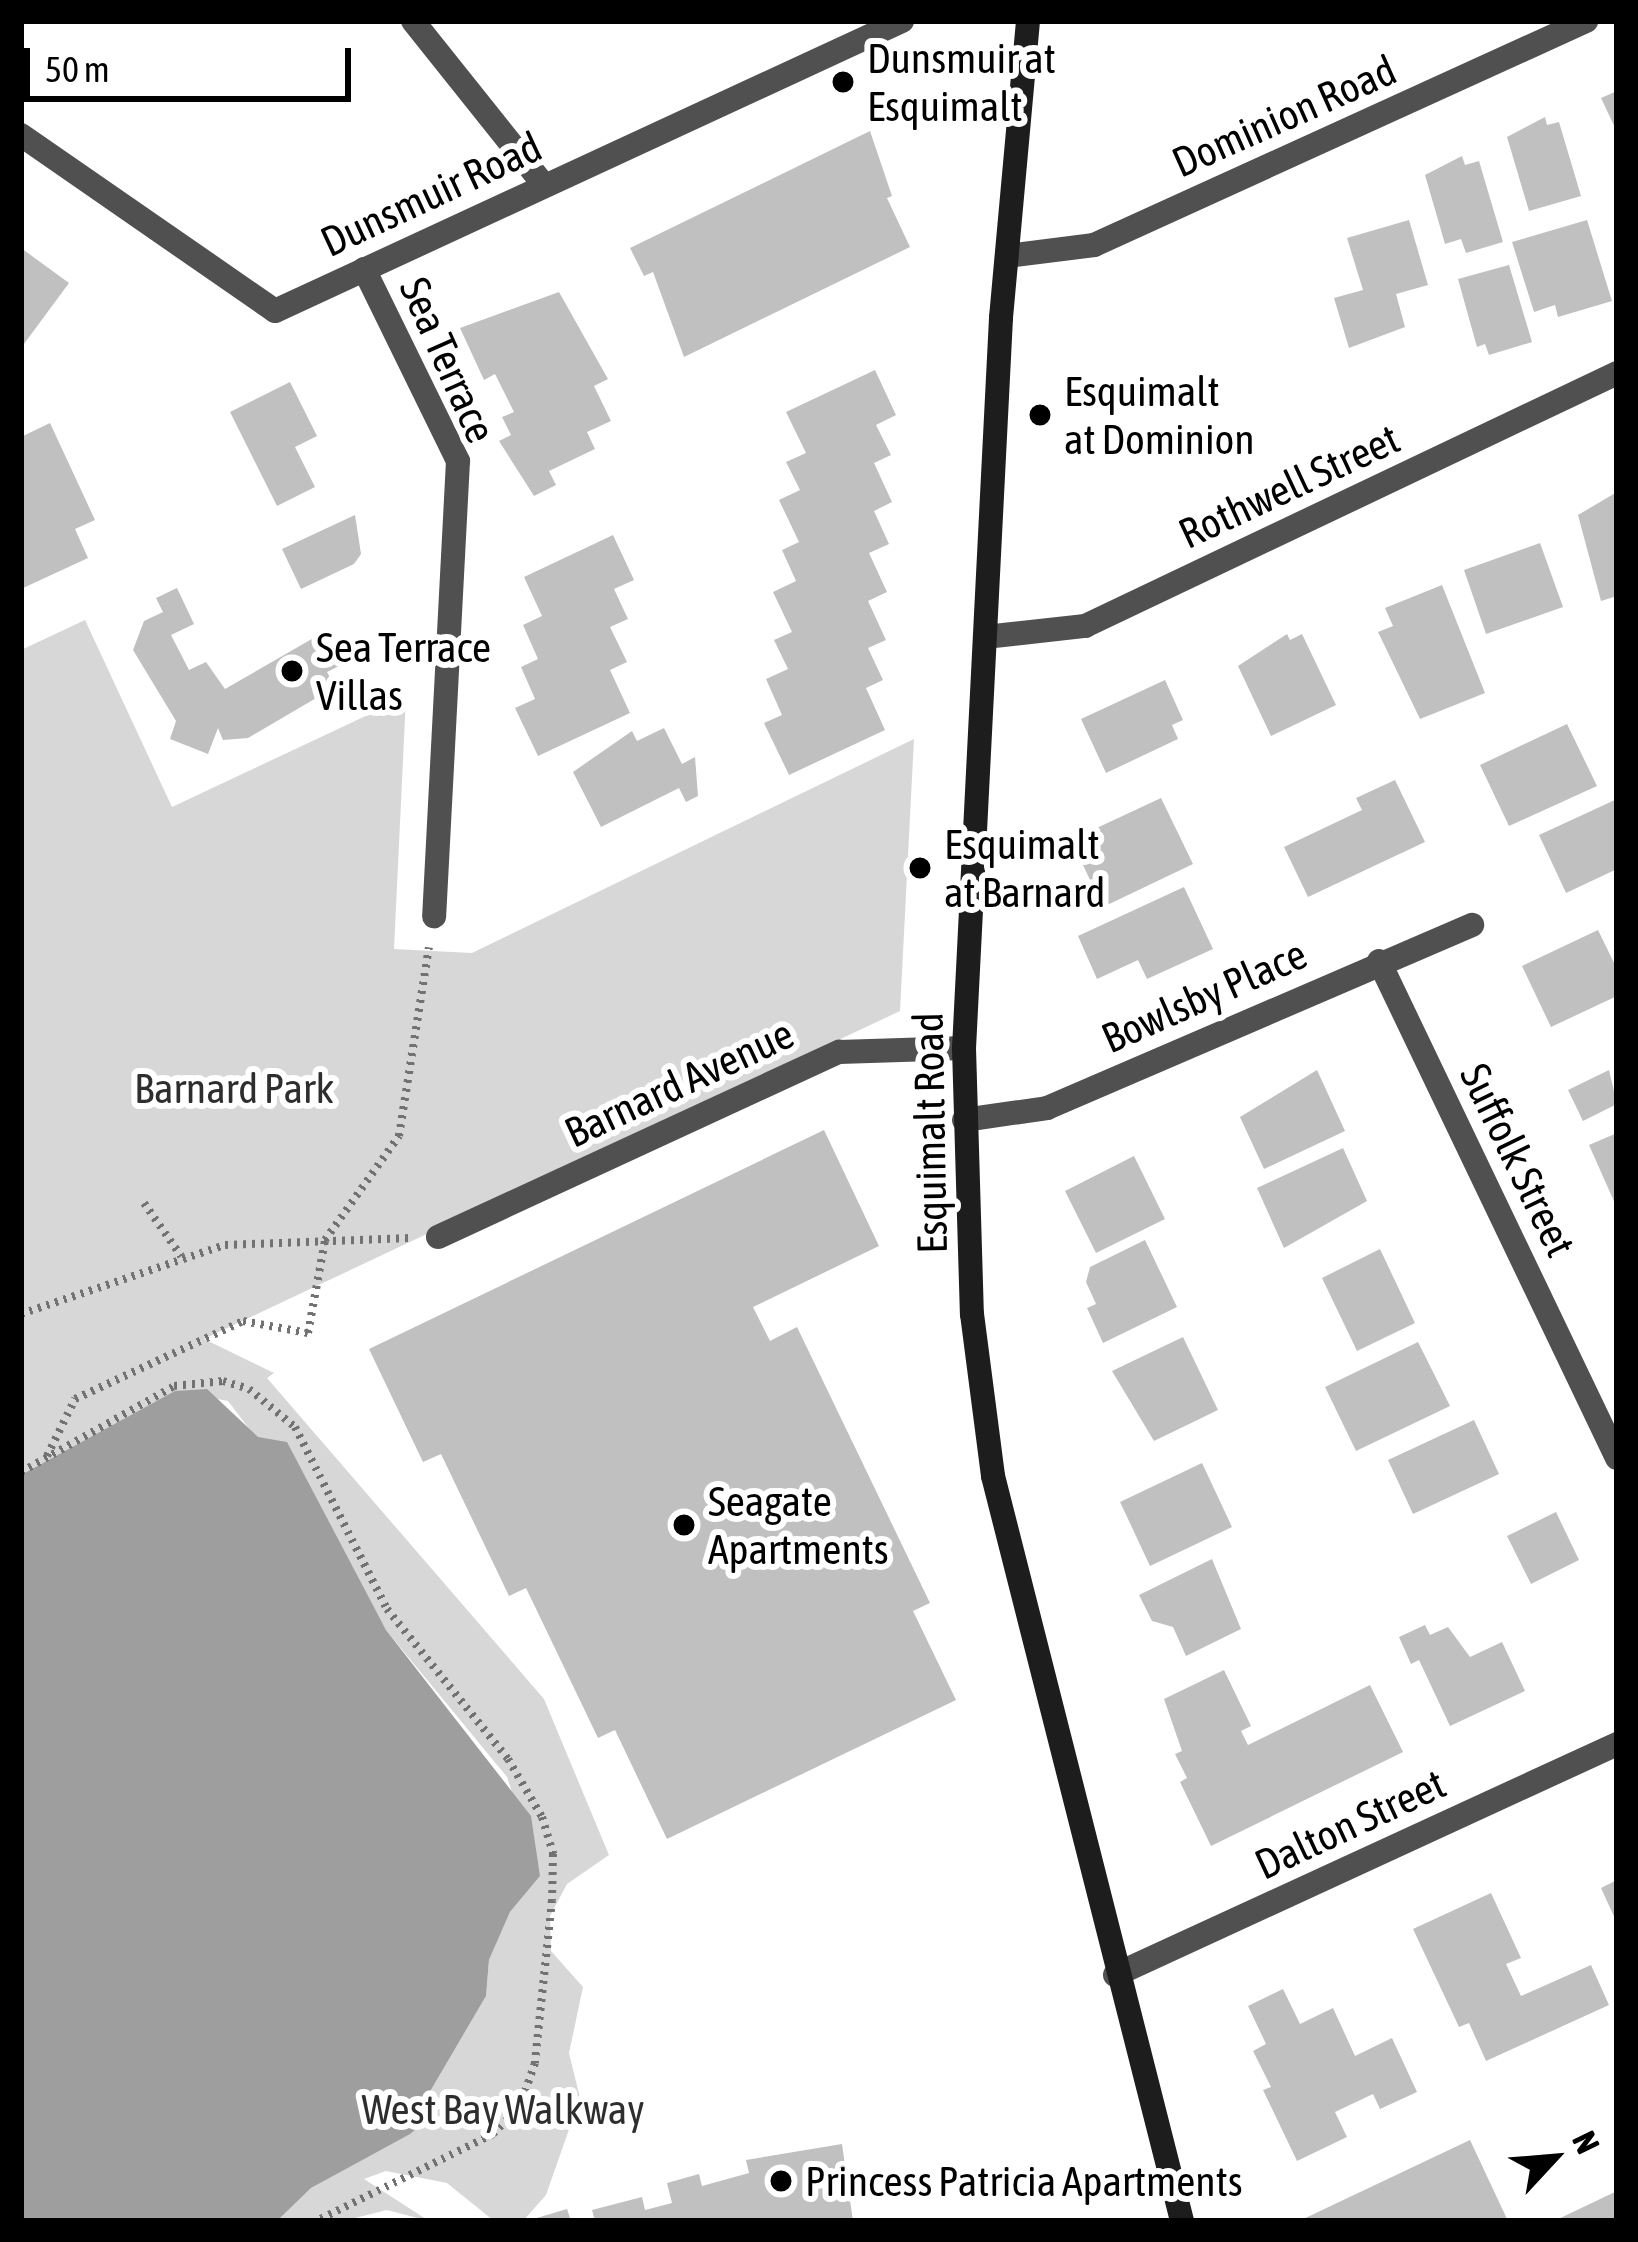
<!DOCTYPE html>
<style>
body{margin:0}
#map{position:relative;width:1638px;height:2242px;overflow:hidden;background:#fff;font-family:"Asap Condensed",sans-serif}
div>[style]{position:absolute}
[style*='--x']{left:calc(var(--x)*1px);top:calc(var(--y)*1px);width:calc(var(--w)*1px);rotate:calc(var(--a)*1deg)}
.green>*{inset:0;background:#d7d7d7}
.water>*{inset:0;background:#9e9e9e}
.building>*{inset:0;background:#c0c0c0}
.path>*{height:8px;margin-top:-4px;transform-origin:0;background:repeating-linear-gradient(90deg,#727272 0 3px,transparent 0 9px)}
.minor>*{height:24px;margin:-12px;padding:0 12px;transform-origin:12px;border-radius:12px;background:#505050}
.secondary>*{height:24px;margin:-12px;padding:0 12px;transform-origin:12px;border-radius:12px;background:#1d1d1d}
.dots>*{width:33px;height:33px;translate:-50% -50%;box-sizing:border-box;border:6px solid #fff;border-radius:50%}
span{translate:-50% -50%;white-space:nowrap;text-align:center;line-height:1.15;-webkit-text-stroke:12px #fff;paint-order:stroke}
.poi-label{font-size:42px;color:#000}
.left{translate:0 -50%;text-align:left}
.street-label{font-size:42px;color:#000}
.park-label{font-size:42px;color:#2e2e2e}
.frame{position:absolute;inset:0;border:24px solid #000;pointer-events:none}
.north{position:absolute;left:1494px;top:2098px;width:120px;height:120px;-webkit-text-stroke:9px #fff;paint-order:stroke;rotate:64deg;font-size:33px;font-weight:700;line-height:48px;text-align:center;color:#000}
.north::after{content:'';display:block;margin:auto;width:42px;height:54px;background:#000;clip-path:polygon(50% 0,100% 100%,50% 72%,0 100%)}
.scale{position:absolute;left:24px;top:48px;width:327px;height:54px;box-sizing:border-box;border:6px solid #000;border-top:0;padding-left:15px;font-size:36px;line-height:42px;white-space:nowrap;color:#000;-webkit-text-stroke:9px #fff;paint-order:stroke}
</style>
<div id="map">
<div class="green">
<div style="clip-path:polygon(85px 620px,172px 807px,406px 697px,394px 949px,472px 953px,914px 739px,900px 1011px,204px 1339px,274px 1373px,267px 1378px,544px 1699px,609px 1855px,567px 1884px,550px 1916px,551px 1951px,583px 1987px,569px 2053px,580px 2098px,546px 2195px,523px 2221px,494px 2221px,447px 2183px,386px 2171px,364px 2179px,429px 2221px,387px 2210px,343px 2221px,277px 2221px,311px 2188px,428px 2119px,428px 2095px,486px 1996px,489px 1960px,510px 1912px,540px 1876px,507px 1777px,386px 1630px,334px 1540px,228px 1401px,176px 1391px,21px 1475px,21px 650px)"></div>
</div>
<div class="water">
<div style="clip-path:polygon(207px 1389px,258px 1437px,287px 1442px,386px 1630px,531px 1816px,540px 1876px,510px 1912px,489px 1960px,486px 1996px,428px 2095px,428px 2119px,410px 2134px,311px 2188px,277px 2221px,21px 2221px,21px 1475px,175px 1391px)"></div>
</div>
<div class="building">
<div style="clip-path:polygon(1617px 91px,1617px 132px,1601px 98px)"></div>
<div style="clip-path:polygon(1545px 117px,1547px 125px,1559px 122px,1581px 196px,1529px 211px,1507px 137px)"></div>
<div style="clip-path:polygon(870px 131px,892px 196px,887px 198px,910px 247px,684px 357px,653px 272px,644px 276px,630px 248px)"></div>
<div style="clip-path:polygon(1462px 156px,1465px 165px,1479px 161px,1503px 242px,1466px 253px,1461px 239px,1445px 244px,1425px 175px)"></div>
<div style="clip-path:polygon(1409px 220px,1428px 285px,1396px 294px,1405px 327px,1349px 348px,1334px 298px,1363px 290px,1347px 238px)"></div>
<div style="clip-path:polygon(1587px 220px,1612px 301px,1558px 317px,1555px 305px,1534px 312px,1512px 242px)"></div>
<div style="clip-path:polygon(21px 248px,69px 283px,21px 348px)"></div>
<div style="clip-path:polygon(1509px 265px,1532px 342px,1489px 355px,1485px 344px,1477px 347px,1458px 279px)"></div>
<div style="clip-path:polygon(559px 292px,608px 379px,594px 386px,611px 421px,587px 432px,595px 449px,549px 471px,556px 485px,534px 496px,499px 441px,511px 435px,502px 417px,514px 412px,495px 374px,484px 380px,460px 328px)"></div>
<div style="clip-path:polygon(875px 370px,896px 415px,876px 425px,891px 455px,874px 463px,892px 502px,874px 511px,889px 544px,869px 553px,887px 592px,868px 601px,886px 640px,868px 648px,883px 680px,866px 688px,885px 730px,789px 775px,764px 723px,782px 715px,766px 679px,788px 669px,774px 640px,792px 632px,773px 592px,796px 581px,782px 550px,799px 542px,779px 500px,800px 490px,786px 462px,806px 453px,786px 412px)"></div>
<div style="clip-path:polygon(290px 382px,317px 436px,295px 447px,315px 487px,277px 506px,230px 412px)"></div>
<div style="clip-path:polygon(50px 423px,95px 520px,75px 529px,88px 558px,21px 589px,21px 437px)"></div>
<div style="clip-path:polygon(1617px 492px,1617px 596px,1601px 601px,1578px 515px)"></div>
<div style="clip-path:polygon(355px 515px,361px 554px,354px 564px,301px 589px,282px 549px)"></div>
<div style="clip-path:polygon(613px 535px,634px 580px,614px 589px,628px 619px,610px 627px,627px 662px,610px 670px,630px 713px,538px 756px,515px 708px,535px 699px,521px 667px,538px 659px,523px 625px,542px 616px,524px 577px)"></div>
<div style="clip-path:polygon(1540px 543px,1563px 607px,1486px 634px,1464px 570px)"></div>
<div style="clip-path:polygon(1442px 585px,1485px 693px,1420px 719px,1378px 632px,1393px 626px,1385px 608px)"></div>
<div style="clip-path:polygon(177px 588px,194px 624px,171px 635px,189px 670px,206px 662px,225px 689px,317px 636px,337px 641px,347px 662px,327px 672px,335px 687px,248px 738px,223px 740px,218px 728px,208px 754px,170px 739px,176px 721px,133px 650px,144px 621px,163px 612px,156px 598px)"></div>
<div style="clip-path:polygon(1287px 634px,1290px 640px,1302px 634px,1336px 705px,1271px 736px,1238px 666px)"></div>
<div style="clip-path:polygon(1165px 680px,1183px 720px,1172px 725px,1178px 739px,1106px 773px,1081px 719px)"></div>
<div style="clip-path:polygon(1567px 724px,1597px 786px,1509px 826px,1480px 765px)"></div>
<div style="clip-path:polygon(664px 728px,682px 764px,695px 757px,698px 796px,686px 802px,679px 788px,601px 827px,573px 772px,632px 731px,637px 741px)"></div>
<div style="clip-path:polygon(1395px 780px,1425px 842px,1308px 897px,1284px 847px,1362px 810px,1356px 798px)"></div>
<div style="clip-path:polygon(1161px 798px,1193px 864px,1103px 907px,1071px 840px)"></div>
<div style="clip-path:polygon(1617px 799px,1617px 869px,1566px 893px,1539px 835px)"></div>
<div style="clip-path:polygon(1184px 887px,1213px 949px,1147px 979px,1138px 960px,1097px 979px,1078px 936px)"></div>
<div style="clip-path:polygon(1598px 930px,1617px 969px,1617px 996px,1551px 1027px,1522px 966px)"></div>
<div style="clip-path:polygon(1317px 1070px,1345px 1131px,1264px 1169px,1240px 1117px)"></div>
<div style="clip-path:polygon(1609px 1070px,1617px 1104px,1583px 1121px,1568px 1090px)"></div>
<div style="clip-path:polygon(824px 1130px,879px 1246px,753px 1307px,770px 1341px,797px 1327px,930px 1603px,913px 1611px,956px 1700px,667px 1839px,615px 1730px,598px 1738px,526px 1588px,509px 1596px,441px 1454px,423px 1462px,369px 1349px)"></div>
<div style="clip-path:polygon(1617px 1133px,1617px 1208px,1589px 1145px)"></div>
<div style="clip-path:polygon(1343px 1148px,1367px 1201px,1284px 1248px,1257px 1188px)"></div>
<div style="clip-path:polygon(1134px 1156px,1165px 1219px,1096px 1253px,1065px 1191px)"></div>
<div style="clip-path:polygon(1145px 1240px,1177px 1307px,1103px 1343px,1087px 1308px,1096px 1304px,1086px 1282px,1090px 1267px)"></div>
<div style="clip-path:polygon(1380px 1249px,1415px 1323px,1357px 1351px,1322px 1278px)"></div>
<div style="clip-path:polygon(1183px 1337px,1218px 1410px,1154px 1441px,1112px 1371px)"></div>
<div style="clip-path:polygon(1418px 1342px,1450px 1406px,1356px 1451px,1325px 1387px)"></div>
<div style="clip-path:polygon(1474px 1420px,1499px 1474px,1413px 1514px,1388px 1460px)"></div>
<div style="clip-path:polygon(1202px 1463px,1232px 1527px,1150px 1566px,1120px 1502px)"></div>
<div style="clip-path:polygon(1556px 1512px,1579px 1560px,1531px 1584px,1507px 1536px)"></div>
<div style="clip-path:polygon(1212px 1559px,1241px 1629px,1186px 1656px,1173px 1627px,1152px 1621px,1139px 1595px)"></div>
<div style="clip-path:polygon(1425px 1625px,1430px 1635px,1448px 1627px,1470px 1657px,1502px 1642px,1525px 1691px,1450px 1726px,1419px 1660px,1411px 1664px,1399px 1637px)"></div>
<div style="clip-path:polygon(1224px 1670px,1251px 1726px,1241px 1731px,1248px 1745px,1370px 1685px,1403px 1752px,1211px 1846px,1180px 1782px,1187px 1778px,1175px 1754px,1182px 1751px,1164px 1699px)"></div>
<div style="clip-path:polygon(1617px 1880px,1617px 1923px,1601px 1888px)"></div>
<div style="clip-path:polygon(1491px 1893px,1521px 1958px,1506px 1964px,1521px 1996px,1591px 1965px,1609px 2005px,1486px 2061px,1469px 2023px,1459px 2027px,1413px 1929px)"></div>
<div style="clip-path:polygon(1283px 1989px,1300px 2024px,1333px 2008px,1355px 2056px,1392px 2038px,1417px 2092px,1380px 2109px,1373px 2094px,1335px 2112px,1347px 2137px,1297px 2161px,1263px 2090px,1271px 2087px,1253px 2051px,1266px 2044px,1248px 2006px)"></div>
<div style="clip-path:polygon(1470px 2140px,1508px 2221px,1299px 2221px)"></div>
<div style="clip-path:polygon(842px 2144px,853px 2221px,595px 2221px,592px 2210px,642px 2197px,645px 2210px,672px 2203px,667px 2183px,699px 2174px,702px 2186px,749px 2173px,746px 2160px)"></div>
<div style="clip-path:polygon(1617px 2191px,1617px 2221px,1554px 2221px)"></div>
<div style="clip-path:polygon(567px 2209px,571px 2221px,530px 2221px,530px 2220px)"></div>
</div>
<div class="path">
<div style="--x:144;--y:1203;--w:65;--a:55.1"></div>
<div style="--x:21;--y:1314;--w:215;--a:-18.7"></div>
<div style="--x:225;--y:1245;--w:185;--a:-2.2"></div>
<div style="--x:47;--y:1456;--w:64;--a:-63.8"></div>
<div style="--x:75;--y:1399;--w:185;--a:-24.9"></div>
<div style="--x:243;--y:1321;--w:66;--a:10.5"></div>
<div style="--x:308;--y:1333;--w:95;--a:-79.6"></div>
<div style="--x:325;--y:1240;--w:128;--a:-54.6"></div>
<div style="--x:399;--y:1136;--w:191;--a:-81"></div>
<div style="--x:21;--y:1472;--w:176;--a:-29.3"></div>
<div style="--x:174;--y:1386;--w:49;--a:-5.8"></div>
<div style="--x:223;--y:1381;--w:27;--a:17"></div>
<div style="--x:249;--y:1389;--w:60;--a:39.6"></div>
<div style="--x:295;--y:1427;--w:204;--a:63.2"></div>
<div style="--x:387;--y:1609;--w:193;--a:51.1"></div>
<div style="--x:508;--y:1759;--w:67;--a:59.6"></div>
<div style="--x:542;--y:1817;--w:39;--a:73"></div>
<div style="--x:553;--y:1854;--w:46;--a:91.2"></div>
<div style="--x:552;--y:1900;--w:164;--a:96"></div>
<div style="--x:535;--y:2063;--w:46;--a:109.2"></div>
<div style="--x:520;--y:2106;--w:39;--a:134"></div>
<div style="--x:493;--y:2134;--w:197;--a:153.8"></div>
</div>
<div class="minor">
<div style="--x:413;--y:21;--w:210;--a:51.4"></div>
<div style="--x:21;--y:135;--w:309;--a:34.7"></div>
<div style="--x:275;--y:311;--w:691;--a:-24.82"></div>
<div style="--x:1007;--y:256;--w:88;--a:-7.2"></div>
<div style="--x:1094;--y:245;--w:541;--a:-24.48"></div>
<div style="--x:364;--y:269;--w:214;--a:63.9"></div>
<div style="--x:458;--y:461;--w:456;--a:93"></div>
<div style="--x:985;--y:637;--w:101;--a:-6.3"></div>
<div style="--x:1085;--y:626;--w:589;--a:-25.43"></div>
<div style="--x:1379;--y:961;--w:551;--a:64.41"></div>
<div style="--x:964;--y:1120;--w:84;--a:-8.2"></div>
<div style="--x:1047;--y:1108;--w:463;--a:-23.3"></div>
<div style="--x:438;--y:1237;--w:442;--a:-24.8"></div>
<div style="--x:839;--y:1052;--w:125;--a:-1.8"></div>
<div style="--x:1115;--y:1975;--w:553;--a:-24.71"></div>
</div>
<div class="secondary">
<div style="--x:1028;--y:21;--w:298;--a:95.2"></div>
<div style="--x:1001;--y:318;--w:731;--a:92.9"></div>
<div style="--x:964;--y:1048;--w:266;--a:88.3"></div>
<div style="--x:972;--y:1314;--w:163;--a:82.6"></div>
<div style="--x:993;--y:1476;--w:769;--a:75.76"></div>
</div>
<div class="dots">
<div style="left:843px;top:82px;background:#000"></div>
<div style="left:1040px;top:415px;background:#000"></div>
<div style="left:292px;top:671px;background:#000"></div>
<div style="left:920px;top:868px;background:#000"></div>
<div style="left:684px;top:1525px;background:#000"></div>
<div style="left:781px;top:2181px;background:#000"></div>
</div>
<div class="poi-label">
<span class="left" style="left:867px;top:82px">Dunsmuir at<br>Esquimalt</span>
<span class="left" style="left:1064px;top:415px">Esquimalt<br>at Dominion</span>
<span class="left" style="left:316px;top:671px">Sea Terrace<br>Villas</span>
<span class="left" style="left:944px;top:868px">Esquimalt<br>at Barnard</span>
<span class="left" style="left:708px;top:1525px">Seagate<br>Apartments</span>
<span class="left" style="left:805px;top:2181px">Princess Patricia Apartments</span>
</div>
<div class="street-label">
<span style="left:1284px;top:116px;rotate:-24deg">Dominion Road</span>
<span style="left:431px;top:194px;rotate:-25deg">Dunsmuir Road</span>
<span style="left:448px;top:360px;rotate:66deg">Sea Terrace</span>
<span style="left:1289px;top:486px;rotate:-25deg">Rothwell Street</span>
<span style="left:1204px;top:996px;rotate:-24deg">Bowlsby Place</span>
<span style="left:679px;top:1083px;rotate:-25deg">Barnard Avenue</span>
<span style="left:930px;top:1133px;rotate:-91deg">Esquimalt Road</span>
<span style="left:1518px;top:1160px;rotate:64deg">Suffolk Street</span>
<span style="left:1350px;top:1824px;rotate:-25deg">Dalton Street</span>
</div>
<div class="park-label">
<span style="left:234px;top:1088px">Barnard Park</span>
<span style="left:503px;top:2109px">West Bay Walkway</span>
</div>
<div class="frame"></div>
<div class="north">N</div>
<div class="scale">50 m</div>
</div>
